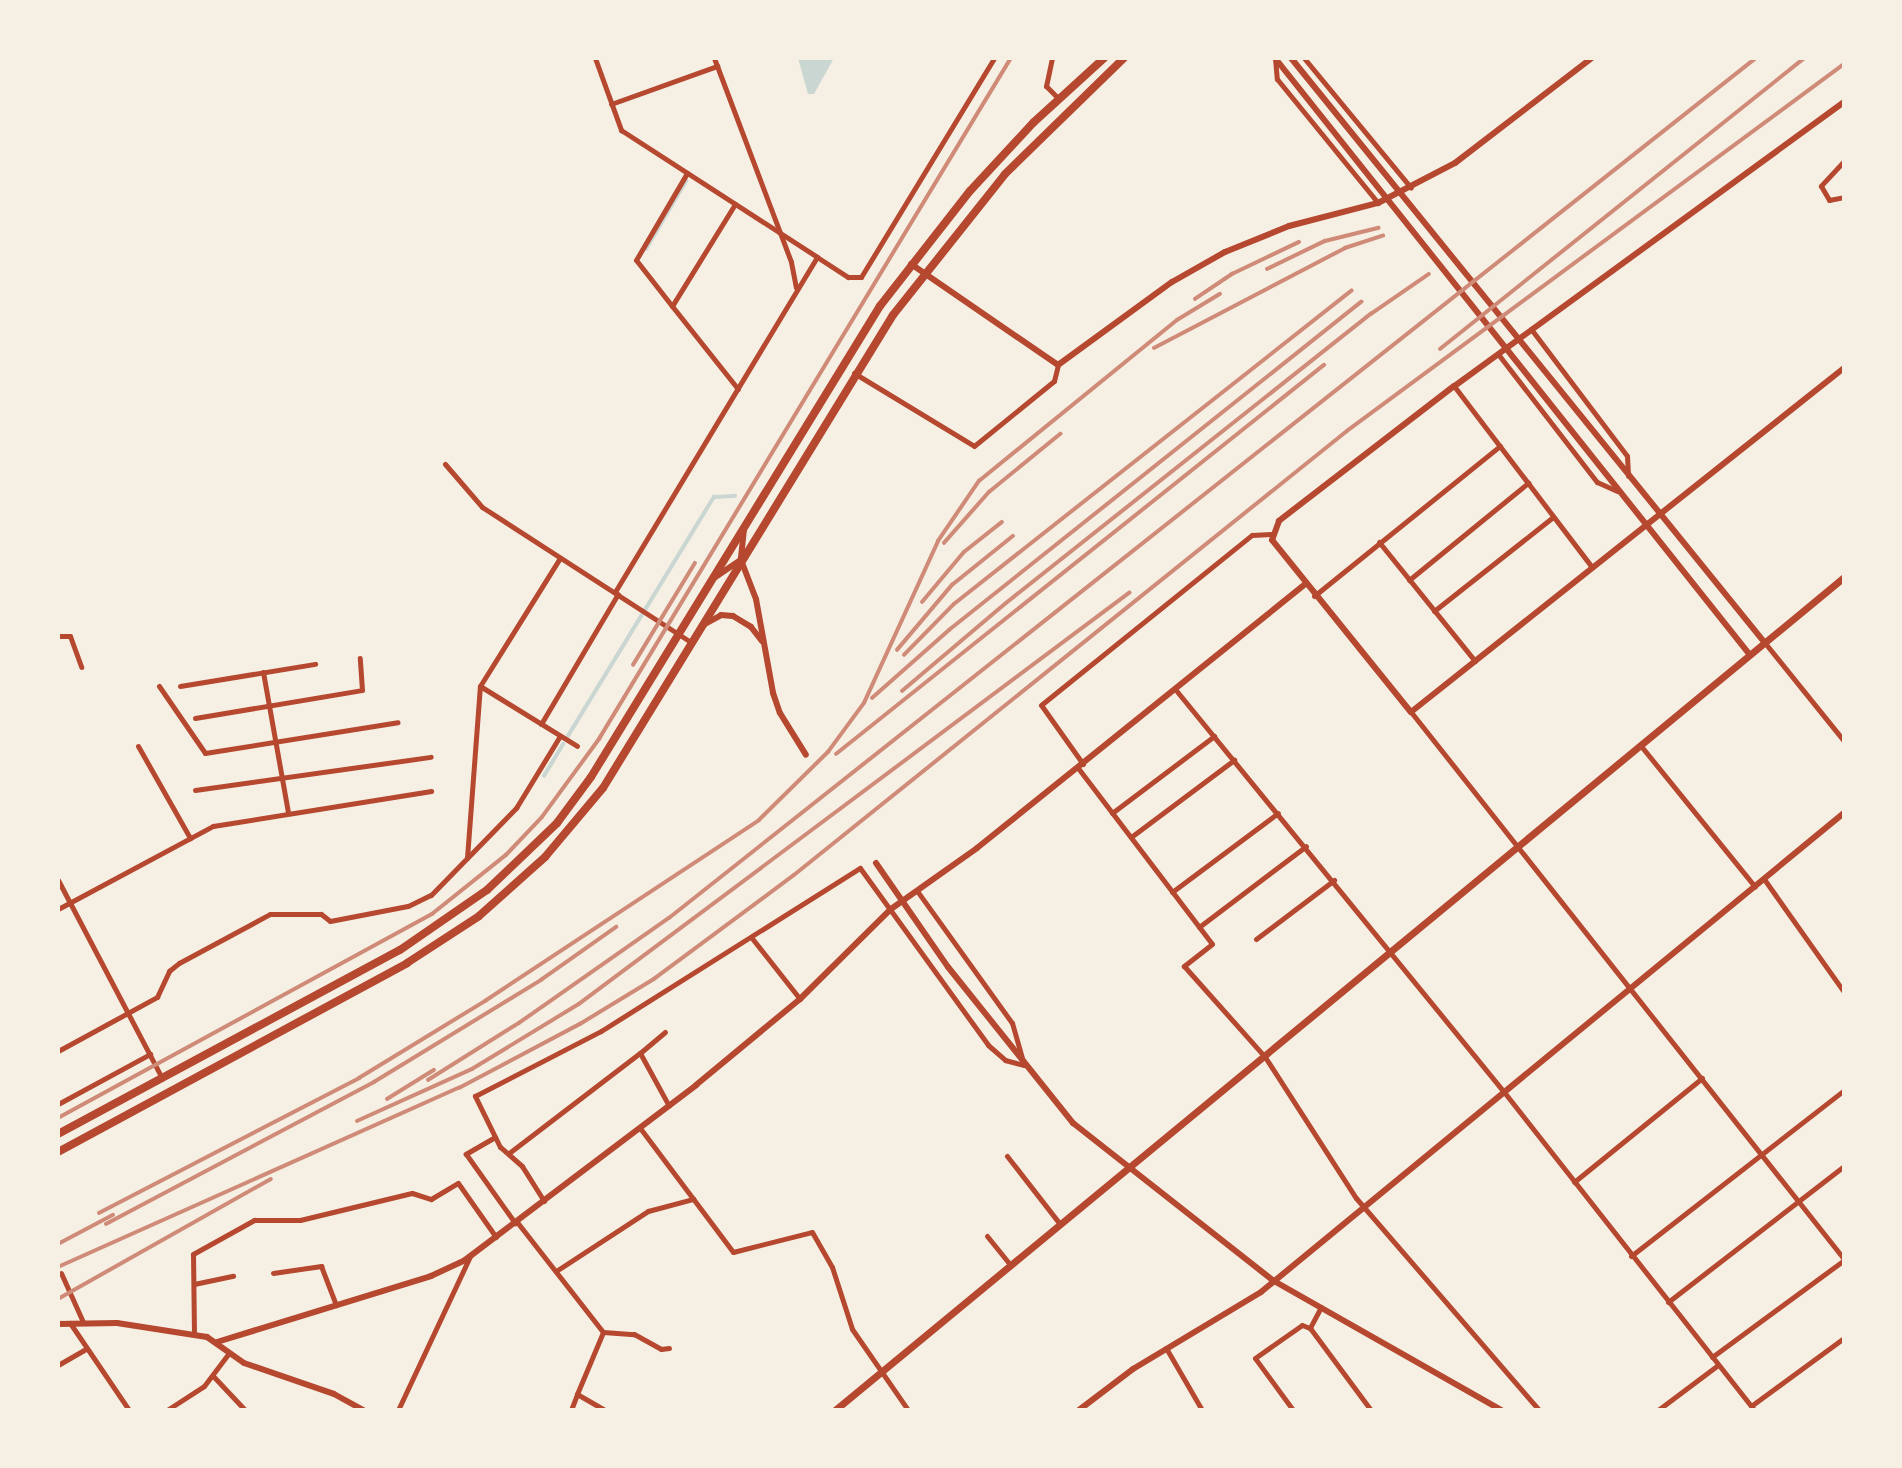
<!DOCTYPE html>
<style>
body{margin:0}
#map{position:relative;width:1902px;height:1468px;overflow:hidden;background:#f6efe4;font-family:Inter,sans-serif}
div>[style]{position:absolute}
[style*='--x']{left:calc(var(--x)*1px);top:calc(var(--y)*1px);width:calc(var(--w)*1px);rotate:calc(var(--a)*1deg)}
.water>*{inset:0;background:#c9d6d2}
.stream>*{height:3.5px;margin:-1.75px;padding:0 1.75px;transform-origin:1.75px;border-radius:1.75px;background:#c9d6d2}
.minor>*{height:5px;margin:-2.5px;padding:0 2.5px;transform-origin:2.5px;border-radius:2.5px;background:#b5482f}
.tertiary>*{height:6px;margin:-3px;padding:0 3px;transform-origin:3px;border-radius:3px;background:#b5482f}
.secondary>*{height:7px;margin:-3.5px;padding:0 3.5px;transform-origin:3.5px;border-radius:3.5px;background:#b5482f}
.trunk>*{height:8px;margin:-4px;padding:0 4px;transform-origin:4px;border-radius:4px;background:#b5482f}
.rail>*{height:3.5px;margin:-1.75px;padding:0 1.75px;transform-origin:1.75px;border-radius:1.75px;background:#cf8b77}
span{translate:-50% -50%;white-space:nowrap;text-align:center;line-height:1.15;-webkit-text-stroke:7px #f6efe4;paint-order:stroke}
.frame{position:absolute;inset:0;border:60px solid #f6efe4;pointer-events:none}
</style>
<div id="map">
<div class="water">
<div style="clip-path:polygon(798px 58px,834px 58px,814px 94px,808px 94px)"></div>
</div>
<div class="stream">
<div style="--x:646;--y:249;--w:79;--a:-59.5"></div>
<div style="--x:568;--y:736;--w:280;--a:-58.6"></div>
<div style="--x:714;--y:497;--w:21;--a:-3"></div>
<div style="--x:544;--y:776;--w:37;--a:-59"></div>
</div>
<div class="minor">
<div style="--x:595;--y:58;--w:77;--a:70.1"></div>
<div style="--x:621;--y:130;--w:234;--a:32.9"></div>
<div style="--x:817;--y:257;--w:391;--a:121.1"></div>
<div style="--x:714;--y:58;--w:218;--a:69.3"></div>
<div style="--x:791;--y:262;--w:26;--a:79"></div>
<div style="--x:1052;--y:58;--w:29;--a:102"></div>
<div style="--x:1046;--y:86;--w:18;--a:45"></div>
<div style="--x:1275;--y:58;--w:21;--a:85"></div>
<div style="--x:1277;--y:79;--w:160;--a:50.8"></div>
<div style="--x:1304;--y:58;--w:168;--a:50.5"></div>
<div style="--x:611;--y:104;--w:113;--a:-19.7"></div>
<div style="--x:1844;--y:161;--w:34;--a:133"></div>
<div style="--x:1821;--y:186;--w:16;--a:60"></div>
<div style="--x:1829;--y:200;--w:15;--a:-11"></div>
<div style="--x:735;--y:204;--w:120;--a:121.7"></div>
<div style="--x:672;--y:306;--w:106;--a:51.5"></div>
<div style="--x:817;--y:257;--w:37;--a:33"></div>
<div style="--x:848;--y:277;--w:13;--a:0"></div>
<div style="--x:861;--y:277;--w:256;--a:-58.7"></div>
<div style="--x:672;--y:306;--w:58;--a:-128"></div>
<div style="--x:636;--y:260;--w:101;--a:-59.6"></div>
<div style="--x:1531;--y:329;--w:159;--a:52.9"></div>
<div style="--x:1627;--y:456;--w:20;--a:87"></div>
<div style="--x:1498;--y:354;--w:162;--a:52.3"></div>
<div style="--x:1597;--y:482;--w:22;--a:24"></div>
<div style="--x:854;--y:373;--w:140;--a:31.3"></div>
<div style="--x:974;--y:446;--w:103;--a:-39.1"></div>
<div style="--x:1054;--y:381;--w:16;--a:-76"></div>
<div style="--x:1454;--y:386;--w:228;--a:52.7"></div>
<div style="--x:445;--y:464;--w:57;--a:49.3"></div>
<div style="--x:482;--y:507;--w:249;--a:32.9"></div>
<div style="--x:1379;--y:542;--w:153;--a:51.1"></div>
<div style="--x:1409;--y:580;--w:154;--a:-39.2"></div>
<div style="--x:1314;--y:596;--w:239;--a:-38.9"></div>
<div style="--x:1434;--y:611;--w:152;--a:-38.3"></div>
<div style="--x:58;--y:636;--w:12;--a:0"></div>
<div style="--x:70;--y:636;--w:33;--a:70"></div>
<div style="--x:1765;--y:643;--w:126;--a:51.1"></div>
<div style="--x:263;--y:672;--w:143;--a:79.9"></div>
<div style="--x:159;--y:686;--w:81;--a:55.5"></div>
<div style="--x:205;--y:753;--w:195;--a:-9.1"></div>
<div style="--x:180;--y:686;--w:137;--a:-9.3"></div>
<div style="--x:480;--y:686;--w:114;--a:31.7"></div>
<div style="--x:1175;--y:689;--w:520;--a:50.77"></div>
<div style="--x:1504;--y:1092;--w:405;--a:51.8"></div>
<div style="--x:1411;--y:712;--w:698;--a:51.64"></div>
<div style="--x:195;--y:718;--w:169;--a:-9.5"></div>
<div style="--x:362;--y:690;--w:32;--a:-94"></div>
<div style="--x:541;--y:724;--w:151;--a:-59.4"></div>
<div style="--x:138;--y:746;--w:106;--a:60.5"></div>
<div style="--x:1641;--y:746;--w:181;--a:51"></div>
<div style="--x:1083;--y:764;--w:72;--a:-125.4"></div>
<div style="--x:1041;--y:705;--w:271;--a:-38.9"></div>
<div style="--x:1252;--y:535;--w:19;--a:-3"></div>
<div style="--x:1078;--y:768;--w:221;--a:52.7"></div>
<div style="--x:1212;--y:944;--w:36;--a:142"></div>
<div style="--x:1184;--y:966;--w:122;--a:48.3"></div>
<div style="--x:1265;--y:1057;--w:168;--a:57.2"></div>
<div style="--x:1356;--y:1198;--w:280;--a:49.2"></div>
<div style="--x:195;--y:790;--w:238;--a:-8"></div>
<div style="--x:1112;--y:813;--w:128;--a:-37"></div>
<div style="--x:1131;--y:837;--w:129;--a:-36.8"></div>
<div style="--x:467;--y:858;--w:172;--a:-85.7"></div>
<div style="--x:480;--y:686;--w:151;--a:-58"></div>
<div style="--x:1764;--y:879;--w:138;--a:54.7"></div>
<div style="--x:58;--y:880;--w:224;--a:62.3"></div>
<div style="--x:1172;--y:892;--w:132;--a:-36.7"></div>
<div style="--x:58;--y:909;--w:176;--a:-28.2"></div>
<div style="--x:213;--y:826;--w:221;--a:-9.1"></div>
<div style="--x:1199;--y:927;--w:134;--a:-37.1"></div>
<div style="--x:751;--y:937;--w:79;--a:51.7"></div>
<div style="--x:1256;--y:939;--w:98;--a:-37.1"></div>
<div style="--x:665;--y:1032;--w:33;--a:140"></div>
<div style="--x:640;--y:1053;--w:60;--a:61.3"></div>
<div style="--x:58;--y:1051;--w:113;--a:-28.6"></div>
<div style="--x:157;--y:997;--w:29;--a:-65"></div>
<div style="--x:169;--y:971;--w:13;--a:-39"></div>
<div style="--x:179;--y:963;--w:103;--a:-28.3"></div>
<div style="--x:270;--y:914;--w:51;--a:0"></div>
<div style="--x:321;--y:914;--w:11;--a:38"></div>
<div style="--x:330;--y:921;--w:79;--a:-10.9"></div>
<div style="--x:408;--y:906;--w:25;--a:-26"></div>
<div style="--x:431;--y:895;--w:122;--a:-45.7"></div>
<div style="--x:516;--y:808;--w:84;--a:-58.6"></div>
<div style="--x:58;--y:1104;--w:105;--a:-28.5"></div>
<div style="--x:640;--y:1128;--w:155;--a:53.1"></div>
<div style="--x:733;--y:1252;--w:81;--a:-14.2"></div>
<div style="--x:812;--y:1232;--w:40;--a:60.3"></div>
<div style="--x:832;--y:1267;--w:65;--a:72.1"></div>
<div style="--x:852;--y:1329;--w:98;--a:55.3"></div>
<div style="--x:495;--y:1137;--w:34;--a:150"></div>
<div style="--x:466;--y:1154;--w:85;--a:54.6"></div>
<div style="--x:509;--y:1153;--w:165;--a:-37.4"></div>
<div style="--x:1007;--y:1156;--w:86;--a:52.1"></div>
<div style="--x:1574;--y:1182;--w:165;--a:-39.1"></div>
<div style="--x:544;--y:1201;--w:41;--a:-122.2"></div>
<div style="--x:522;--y:1166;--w:29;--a:-139"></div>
<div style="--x:500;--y:1147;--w:57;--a:-116.1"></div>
<div style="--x:475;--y:1096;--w:142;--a:-27.3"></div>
<div style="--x:601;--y:1031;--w:306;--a:-32.2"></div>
<div style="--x:860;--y:868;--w:218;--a:54.1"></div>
<div style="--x:988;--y:1045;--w:23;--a:41"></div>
<div style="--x:1005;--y:1060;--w:20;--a:15"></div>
<div style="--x:1024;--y:1065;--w:44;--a:-105.9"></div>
<div style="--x:1012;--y:1023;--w:163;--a:-125.7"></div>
<div style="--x:517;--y:1222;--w:140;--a:52"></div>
<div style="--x:603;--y:1332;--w:31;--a:4"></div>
<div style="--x:634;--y:1334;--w:31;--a:29"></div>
<div style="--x:661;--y:1349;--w:8;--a:-7"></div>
<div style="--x:987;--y:1236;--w:36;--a:51"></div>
<div style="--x:1631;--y:1256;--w:270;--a:-37.9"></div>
<div style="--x:556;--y:1271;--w:110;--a:-33.1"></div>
<div style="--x:648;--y:1211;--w:47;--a:-14.9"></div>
<div style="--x:61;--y:1273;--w:54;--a:65.8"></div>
<div style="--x:273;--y:1273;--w:49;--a:-8.3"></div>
<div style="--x:321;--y:1266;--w:42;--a:69"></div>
<div style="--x:194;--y:1284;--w:40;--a:-12"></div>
<div style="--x:1668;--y:1302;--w:222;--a:-37.7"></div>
<div style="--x:1321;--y:1307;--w:24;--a:118"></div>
<div style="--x:1310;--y:1328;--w:102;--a:53.4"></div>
<div style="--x:70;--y:1323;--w:105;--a:55.9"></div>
<div style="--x:194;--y:1334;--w:80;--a:-90.7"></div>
<div style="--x:193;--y:1254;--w:70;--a:-29.1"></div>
<div style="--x:254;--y:1220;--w:46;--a:0"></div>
<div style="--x:300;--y:1220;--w:115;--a:-13.6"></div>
<div style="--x:412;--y:1193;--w:20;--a:18"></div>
<div style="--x:431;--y:1199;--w:31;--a:-31"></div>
<div style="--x:458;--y:1183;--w:66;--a:54.9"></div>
<div style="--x:1166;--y:1348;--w:72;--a:59.9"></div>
<div style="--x:1712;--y:1357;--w:164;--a:-36.3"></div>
<div style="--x:58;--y:1365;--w:32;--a:-30"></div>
<div style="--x:214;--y:1377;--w:45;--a:46.8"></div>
<div style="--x:577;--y:1394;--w:67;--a:-67.2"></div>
<div style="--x:1751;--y:1406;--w:115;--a:-36.2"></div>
<div style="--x:167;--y:1410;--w:44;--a:-33"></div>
<div style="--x:204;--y:1386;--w:41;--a:-52.9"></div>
<div style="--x:398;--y:1410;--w:170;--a:-64.9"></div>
<div style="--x:571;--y:1410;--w:17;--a:-69"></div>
<div style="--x:577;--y:1394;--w:32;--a:30"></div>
<div style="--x:1293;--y:1410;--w:64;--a:-126.2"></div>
<div style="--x:1255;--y:1358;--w:57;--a:-35.1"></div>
<div style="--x:1302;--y:1325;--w:9;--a:21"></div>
<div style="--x:1658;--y:1410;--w:75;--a:-36.9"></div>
</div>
<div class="tertiary">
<div style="--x:1275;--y:58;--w:763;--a:51.49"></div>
<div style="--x:1291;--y:58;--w:753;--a:50.98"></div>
<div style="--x:1844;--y:102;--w:482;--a:143.9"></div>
<div style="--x:1454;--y:386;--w:221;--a:142.4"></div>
<div style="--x:1279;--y:521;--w:20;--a:110"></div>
<div style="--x:1272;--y:540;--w:221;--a:51.1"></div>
<div style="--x:1411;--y:712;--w:553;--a:-38.47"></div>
<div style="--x:911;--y:264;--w:178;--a:34.5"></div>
<div style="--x:1058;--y:365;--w:141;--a:-36.1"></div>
<div style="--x:1172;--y:282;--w:61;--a:-29.5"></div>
<div style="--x:1225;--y:252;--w:69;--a:-22.1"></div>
<div style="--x:1289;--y:226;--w:92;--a:-14.5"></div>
<div style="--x:1378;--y:203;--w:87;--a:-27.5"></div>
<div style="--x:1455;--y:163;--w:173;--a:-37.5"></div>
<div style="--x:744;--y:529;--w:31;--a:96"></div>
<div style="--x:741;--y:560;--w:42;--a:69"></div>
<div style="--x:756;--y:599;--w:96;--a:79.7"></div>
<div style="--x:773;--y:693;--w:21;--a:71"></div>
<div style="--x:780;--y:713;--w:49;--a:58.2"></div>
<div style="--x:714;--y:578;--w:32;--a:-34"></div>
<div style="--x:705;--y:624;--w:18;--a:-29"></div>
<div style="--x:721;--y:615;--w:12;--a:5"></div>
<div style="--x:733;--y:616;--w:21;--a:31"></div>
<div style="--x:751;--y:627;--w:18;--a:52"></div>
<div style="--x:876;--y:863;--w:126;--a:55.3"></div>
<div style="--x:948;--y:967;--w:200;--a:51.3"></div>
<div style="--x:1073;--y:1123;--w:256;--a:38.2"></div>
<div style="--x:1274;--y:1281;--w:261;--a:29.6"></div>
<div style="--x:58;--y:1324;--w:59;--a:-1"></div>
<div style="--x:117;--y:1323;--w:91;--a:8.8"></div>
<div style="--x:207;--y:1337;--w:45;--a:35.1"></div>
<div style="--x:244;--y:1363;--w:95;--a:19"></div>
<div style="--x:334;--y:1394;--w:33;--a:29"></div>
<div style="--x:217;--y:1342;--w:224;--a:-17.1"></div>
<div style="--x:431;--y:1276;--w:38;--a:-25"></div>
<div style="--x:465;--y:1260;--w:290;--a:-37.1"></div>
<div style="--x:696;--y:1085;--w:135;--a:-39.6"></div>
<div style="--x:800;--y:999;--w:128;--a:-44.7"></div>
<div style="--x:891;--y:909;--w:105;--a:-35.3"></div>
<div style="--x:977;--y:848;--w:421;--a:-38.8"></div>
<div style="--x:1079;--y:1410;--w:68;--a:-37.2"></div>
<div style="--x:1133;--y:1369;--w:149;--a:-31"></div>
<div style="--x:1261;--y:1292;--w:755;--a:-39.41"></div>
</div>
<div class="secondary">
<div style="--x:835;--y:1410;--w:1308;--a:-39.54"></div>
</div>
<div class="trunk">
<div style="--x:58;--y:1134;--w:388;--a:-28.3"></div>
<div style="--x:400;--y:950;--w:106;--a:-34.6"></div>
<div style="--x:487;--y:890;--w:97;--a:-43.7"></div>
<div style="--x:557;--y:823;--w:57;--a:-53.5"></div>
<div style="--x:591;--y:777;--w:553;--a:-58.47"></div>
<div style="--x:880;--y:306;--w:146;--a:-52"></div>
<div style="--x:970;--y:191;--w:94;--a:-47.2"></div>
<div style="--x:1034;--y:122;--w:95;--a:-42.4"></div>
<div style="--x:58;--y:1152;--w:397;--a:-28.4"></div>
<div style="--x:407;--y:963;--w:86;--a:-33.1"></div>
<div style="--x:479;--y:916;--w:89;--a:-41.8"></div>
<div style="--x:545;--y:857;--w:90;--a:-50"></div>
<div style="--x:603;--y:788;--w:555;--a:-58.49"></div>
<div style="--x:893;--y:315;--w:180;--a:-51.5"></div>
<div style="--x:1005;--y:174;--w:166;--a:-44.3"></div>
</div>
<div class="rail">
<div style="--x:1267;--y:269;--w:64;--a:-25.8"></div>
<div style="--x:1325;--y:241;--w:55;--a:-13.8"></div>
<div style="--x:1195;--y:299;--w:45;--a:-34"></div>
<div style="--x:1232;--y:274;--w:74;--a:-25.5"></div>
<div style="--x:1154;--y:348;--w:216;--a:-27.6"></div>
<div style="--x:1345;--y:248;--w:40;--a:-18"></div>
<div style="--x:1440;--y:349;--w:466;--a:-38.6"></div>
<div style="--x:944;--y:543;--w:68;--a:-48.6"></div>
<div style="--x:989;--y:492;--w:92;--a:-39.2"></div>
<div style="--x:922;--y:602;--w:65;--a:-50"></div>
<div style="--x:964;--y:552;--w:48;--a:-38.3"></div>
<div style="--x:897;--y:650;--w:85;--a:-49.8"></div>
<div style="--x:952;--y:585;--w:78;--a:-38.8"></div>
<div style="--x:904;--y:655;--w:71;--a:-45.6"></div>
<div style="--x:954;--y:604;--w:506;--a:-38.25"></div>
<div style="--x:633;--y:665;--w:119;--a:-58.7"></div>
<div style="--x:902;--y:691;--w:136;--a:-40.2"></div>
<div style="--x:1006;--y:603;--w:466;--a:-38.4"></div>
<div style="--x:1371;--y:314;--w:70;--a:-34.6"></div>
<div style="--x:872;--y:698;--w:103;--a:-41.4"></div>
<div style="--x:949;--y:630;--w:527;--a:-38.52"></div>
<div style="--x:836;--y:754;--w:624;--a:-38.56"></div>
<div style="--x:428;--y:1080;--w:107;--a:-32.1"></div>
<div style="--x:519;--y:1023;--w:183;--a:-35"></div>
<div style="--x:669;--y:918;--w:1386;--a:-38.35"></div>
<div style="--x:387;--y:1099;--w:55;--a:-31.7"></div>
<div style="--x:58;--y:1118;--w:426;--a:-28.6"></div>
<div style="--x:432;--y:914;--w:95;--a:-38.6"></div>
<div style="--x:506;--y:855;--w:52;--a:-46.5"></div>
<div style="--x:542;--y:817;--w:97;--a:-53.8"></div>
<div style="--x:599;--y:739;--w:796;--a:-58.83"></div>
<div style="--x:357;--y:1121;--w:126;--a:-24.3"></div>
<div style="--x:472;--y:1069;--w:125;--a:-31.3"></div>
<div style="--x:579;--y:1004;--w:687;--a:-36.77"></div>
<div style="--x:99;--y:1213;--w:293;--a:-27.4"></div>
<div style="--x:359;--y:1078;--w:148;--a:-31.4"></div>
<div style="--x:485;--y:1001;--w:328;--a:-33.4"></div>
<div style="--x:759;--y:820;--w:97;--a:-44.6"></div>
<div style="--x:828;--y:752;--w:61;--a:-53.7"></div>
<div style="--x:864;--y:703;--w:178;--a:-65.4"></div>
<div style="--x:938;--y:541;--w:73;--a:-55.7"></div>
<div style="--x:979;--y:481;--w:255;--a:-39.1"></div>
<div style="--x:1177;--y:320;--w:50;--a:-31.2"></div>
<div style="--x:106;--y:1224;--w:303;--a:-27.9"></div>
<div style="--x:374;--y:1082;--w:196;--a:-31.4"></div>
<div style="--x:541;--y:980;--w:92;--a:-35.2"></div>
<div style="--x:58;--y:1244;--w:62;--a:-27.8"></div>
<div style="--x:58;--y:1267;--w:439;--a:-24.1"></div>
<div style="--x:459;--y:1088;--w:137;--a:-27.9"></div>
<div style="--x:580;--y:1024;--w:87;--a:-31.3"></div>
<div style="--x:654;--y:979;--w:174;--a:-36.6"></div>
<div style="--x:794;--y:875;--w:709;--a:-38.76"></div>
<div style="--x:1347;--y:431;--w:618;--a:-36.44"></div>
<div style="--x:58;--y:1299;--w:244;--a:-29.4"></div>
</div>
<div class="frame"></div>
</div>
